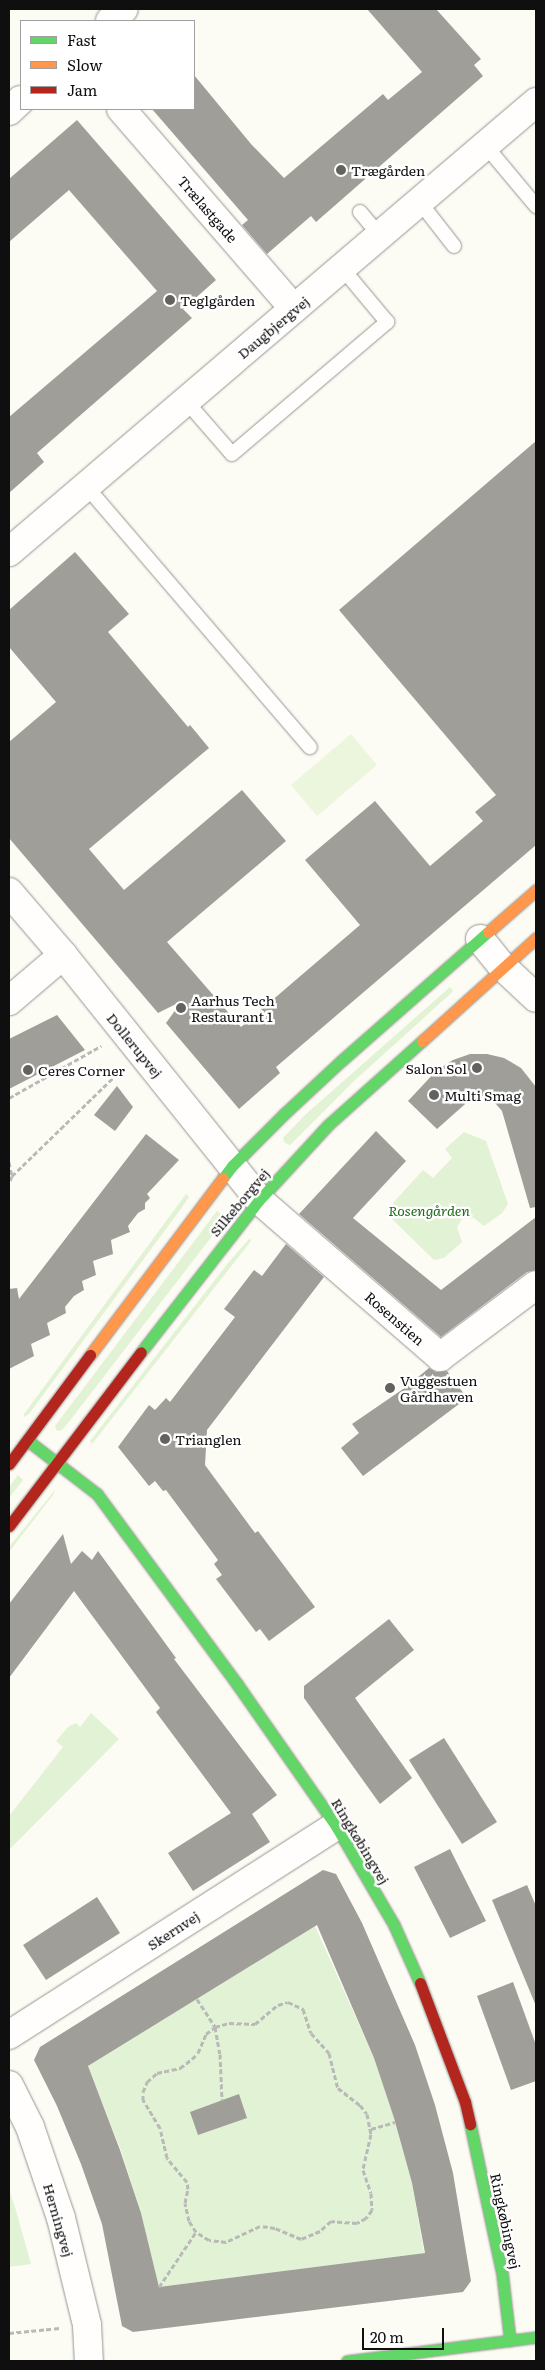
<!DOCTYPE html>
<meta charset="utf-8">
<style>
body{margin:0}
#map{position:relative;width:545px;height:2370px;overflow:hidden;background:#fcfbf4;font-family:Literata,serif}
div>[style]{position:absolute}
[style*='--x']{left:calc(var(--x)*1px);top:calc(var(--y)*1px);width:calc(var(--w)*1px);rotate:calc(var(--a)*1deg)}
.green>*{inset:0;background:#e2f2d4}
.pitch>*{inset:0;background:#ecf6dd}
.building>*{inset:0;background:#a09e99}
.path>*{height:3px;margin-top:-1.5px;transform-origin:0;background:repeating-linear-gradient(90deg,#b9b9b8 0 5px,transparent 0 7.5px)}
.roads{filter:drop-shadow(0 0 1px #969592) drop-shadow(0 0 1px #969592)}
.lane>*{height:14px;margin:-7px;padding:0 7px;transform-origin:7px;border-radius:7px;background:#fffefd}
.street>*{height:28px;margin:-14px;padding:0 14px;transform-origin:14px;border-radius:14px;background:#fffefd}
.fast>*{height:11px;margin:-5.5px;padding:0 5.5px;transform-origin:5.5px;border-radius:5.5px;background:#63d668}
.slow>*{height:11px;margin:-5.5px;padding:0 5.5px;transform-origin:5.5px;border-radius:5.5px;background:#ff974d}
.jam>*{height:11px;margin:-5.5px;padding:0 5.5px;transform-origin:5.5px;border-radius:5.5px;background:#b3261e}
.dots>*{width:14px;height:14px;translate:-50% -50%;box-sizing:border-box;border:2px solid #fff;border-radius:50%}
span{translate:-50% -50%;white-space:nowrap;text-align:center;line-height:1.15;-webkit-text-stroke:5px #fff;paint-order:stroke}
.poi-label{font-size:14px;color:#0f0f0f}
.left{translate:0 -50%;text-align:left}
.right{translate:-100% -50%;text-align:right}
.street-label{font-size:14px;color:#0f0f0f}
.park-label{font-size:14px;color:#23691d;font-style:italic}
.frame{position:absolute;inset:0;border:10px solid #0f0f0f;pointer-events:none}
.legend{position:absolute;left:20px;top:20px;width:175px;height:90px;box-sizing:border-box;background:#fff;border:1px solid #9f9f9f;margin:0;padding:6px 9px;list-style:none;font-size:15px;color:#0f0f0f}
.legend li{display:flex;align-items:center;gap:10px;height:25px}
.legend b{width:25px;border:1px solid #9f9f9f}
.scale{position:absolute;left:362px;top:2328px;width:82px;height:22px;box-sizing:border-box;border:2px solid #0f0f0f;border-top:0;padding-left:6px;font-size:15px;line-height:18px;white-space:nowrap;color:#0f0f0f;-webkit-text-stroke:4px #fff;paint-order:stroke}
</style>
<div id="map">
<div class="green">
<div style="clip-path:polygon(450px 987px,453px 991px,448px 996px,354px 1081px,290px 1145px,285px 1143px,283px 1138px,305px 1115px)"></div>
<div style="clip-path:polygon(464px 1132px,486px 1141px,508px 1204px,502px 1213px,484px 1226px,474px 1218px,462px 1219px,457px 1227px,462px 1242px,444px 1258px,434px 1260px,392px 1219px,393px 1203px,423px 1170px,433px 1178px,452px 1158px,445px 1149px)"></div>
<div style="clip-path:polygon(186px 1194px,189px 1197px,180px 1210px,29px 1414px,24px 1417px,24px 1414px)"></div>
<div style="clip-path:polygon(217px 1211px,226px 1218px,68px 1423px,62px 1430px,57px 1431px,55px 1426px)"></div>
<div style="clip-path:polygon(250px 1238px,251px 1241px,92px 1444px,90px 1441px,228px 1263px)"></div>
<div style="clip-path:polygon(18px 1475px,23px 1480px,9px 1498px,9px 1487px)"></div>
<div style="clip-path:polygon(55px 1490px,53px 1495px,9px 1552px,9px 1547px)"></div>
<div style="clip-path:polygon(91px 1713px,119px 1739px,9px 1850px,9px 1816px,63px 1747px,56px 1741px,69px 1726px,76px 1723px,80px 1727px)"></div>
<div style="clip-path:polygon(315px 1926px,374px 2058px,394px 2118px,412px 2183px,424px 2253px,159px 2287px,141px 2213px,121px 2150px,95px 2085px,85px 2068px)"></div>
<div style="clip-path:polygon(9px 2190px,15px 2207px,31px 2264px,9px 2267px)"></div>
</div>
<div class="pitch">
<div style="clip-path:polygon(351px 734px,377px 765px,317px 816px,291px 785px)"></div>
</div>
<div class="building">
<div style="clip-path:polygon(367px 9px,436px 9px,481px 59px,474px 65px,483px 76px,316px 222px,311px 216px,267px 254px,242px 225px,248px 220px,152px 109px,194px 109px,194px 75px,251px 144px,284px 178px,383px 94px,388px 100px,422px 72px)"></div>
<div style="clip-path:polygon(77px 120px,216px 280px,183px 309px,192px 318px,37px 453px,44px 462px,9px 493px,9px 417px,157px 291px,69px 190px,9px 242px,9px 179px)"></div>
<div style="clip-path:polygon(536px 441px,536px 845px,276px 1067px,280px 1073px,239px 1109px,166px 1023px,182px 1001px,158px 1013px,9px 838px,9px 742px,56px 702px,9px 647px,9px 610px,75px 552px,129px 614px,108px 632px,188px 727px,190px 725px,209px 748px,89px 849px,124px 890px,242px 790px,286px 841px,167px 942px,241px 1027px,360px 925px,305px 860px,375px 801px,430px 866px,483px 821px,475px 812px,496px 795px,339px 610px)"></div>
<div style="clip-path:polygon(57px 1015px,85px 1050px,9px 1089px,9px 1039px)"></div>
<div style="clip-path:polygon(470px 1054px,487px 1054px,504px 1058px,521px 1068px,536px 1087px,536px 1207px,530px 1208px,502px 1111px,496px 1104px,488px 1098px,473px 1097px,437px 1129px,408px 1101px,436px 1071px,453px 1060px)"></div>
<div style="clip-path:polygon(117px 1086px,133px 1107px,115px 1131px,94px 1115px)"></div>
<div style="clip-path:polygon(376px 1131px,406px 1161px,353px 1218px,441px 1290px,536px 1217px,536px 1270px,527px 1272px,441px 1337px,299px 1214px)"></div>
<div style="clip-path:polygon(146px 1134px,179px 1160px,147px 1194px,150px 1198px,145px 1203px,145px 1209px,138px 1213px,128px 1226px,130px 1232px,111px 1240px,113px 1254px,93px 1261px,96px 1275px,82px 1281px,84px 1290px,74px 1296px,65px 1307px,66px 1313px,47px 1323px,50px 1335px,31px 1344px,34px 1356px,9px 1369px,9px 1289px,17px 1288px,19px 1299px)"></div>
<div style="clip-path:polygon(286px 1244px,324px 1277px,207px 1430px,205px 1465px,255px 1533px,258px 1531px,315px 1607px,269px 1641px,260px 1629px,256px 1632px,216px 1579px,222px 1575px,214px 1564px,218px 1560px,166px 1490px,163px 1491px,155px 1481px,149px 1486px,118px 1447px,149px 1405px,155px 1410px,166px 1398px,170px 1402px,235px 1317px,224px 1309px,254px 1270px,262px 1276px)"></div>
<div style="clip-path:polygon(429px 1368px,436px 1372px,447px 1371px,467px 1398px,363px 1476px,341px 1448px,359px 1433px,352px 1424px,406px 1387px)"></div>
<div style="clip-path:polygon(63px 1534px,71px 1564px,82px 1551px,92px 1560px,98px 1551px,176px 1658px,174px 1659px,277px 1795px,252px 1814px,270px 1842px,193px 1891px,168px 1853px,231px 1813px,156px 1712px,160px 1708px,74px 1591px,9px 1678px,9px 1604px)"></div>
<div style="clip-path:polygon(389px 1619px,414px 1650px,355px 1698px,412px 1778px,380px 1804px,304px 1698px,304px 1686px)"></div>
<div style="clip-path:polygon(444px 1738px,497px 1822px,462px 1844px,409px 1760px)"></div>
<div style="clip-path:polygon(450px 1849px,486px 1921px,450px 1938px,414px 1867px)"></div>
<div style="clip-path:polygon(evenodd,323px 1870px,336px 1874px,362px 1923px,415px 2045px,435px 2105px,453px 2173px,471px 2281px,463px 2292px,133px 2332px,122px 2326px,102px 2224px,81px 2164px,57px 2106px,34px 2060px,40px 2047px,323px 1870px,317px 1925px,374px 2058px,394px 2118px,412px 2183px,425px 2253px,159px 2287px,141px 2213px,120px 2150px,88px 2066px,317px 1925px)"></div>
<div style="clip-path:polygon(527px 1885px,536px 1906px,536px 2006px,492px 1900px)"></div>
<div style="clip-path:polygon(97px 1897px,120px 1933px,46px 1980px,23px 1945px)"></div>
<div style="clip-path:polygon(513px 1982px,536px 2045px,536px 2081px,511px 2090px,477px 1996px)"></div>
<div style="clip-path:polygon(239px 2094px,247px 2118px,198px 2135px,190px 2112px)"></div>
</div>
<div class="path">
<div style="--x:9;--y:1098;--w:106;--a:-29.5"></div>
<div style="--x:9;--y:1162;--w:14;--a:78"></div>
<div style="--x:12;--y:1176;--w:8;--a:113"></div>
<div style="--x:12;--y:1176;--w:151;--a:-44.2"></div>
<div style="--x:197;--y:1999;--w:33;--a:57"></div>
<div style="--x:215;--y:2027;--w:27;--a:80"></div>
<div style="--x:220;--y:2054;--w:46;--a:87.5"></div>
<div style="--x:288;--y:2002;--w:17;--a:25"></div>
<div style="--x:303;--y:2009;--w:25;--a:72"></div>
<div style="--x:311;--y:2033;--w:27;--a:48"></div>
<div style="--x:329;--y:2053;--w:36;--a:76"></div>
<div style="--x:338;--y:2088;--w:28;--a:38"></div>
<div style="--x:360;--y:2105;--w:11;--a:52"></div>
<div style="--x:367;--y:2114;--w:20;--a:79"></div>
<div style="--x:371;--y:2134;--w:37;--a:103"></div>
<div style="--x:363;--y:2170;--w:24;--a:71"></div>
<div style="--x:371;--y:2193;--w:17;--a:87"></div>
<div style="--x:372;--y:2210;--w:10;--a:127"></div>
<div style="--x:366;--y:2218;--w:10;--a:151"></div>
<div style="--x:357;--y:2223;--w:26;--a:-176"></div>
<div style="--x:331;--y:2221;--w:15;--a:138"></div>
<div style="--x:320;--y:2231;--w:21;--a:157"></div>
<div style="--x:301;--y:2239;--w:28;--a:-157"></div>
<div style="--x:275;--y:2228;--w:15;--a:-172"></div>
<div style="--x:260;--y:2226;--w:38;--a:155"></div>
<div style="--x:226;--y:2242;--w:17;--a:-173"></div>
<div style="--x:209;--y:2240;--w:15;--a:-148"></div>
<div style="--x:196;--y:2232;--w:13;--a:-122"></div>
<div style="--x:189;--y:2221;--w:18;--a:-103"></div>
<div style="--x:185;--y:2203;--w:14;--a:-78"></div>
<div style="--x:188;--y:2189;--w:7;--a:-98"></div>
<div style="--x:187;--y:2182;--w:31;--a:-130"></div>
<div style="--x:167;--y:2158;--w:31;--a:-103"></div>
<div style="--x:160;--y:2128;--w:33;--a:-121"></div>
<div style="--x:143;--y:2100;--w:8;--a:-90"></div>
<div style="--x:143;--y:2092;--w:11;--a:-68"></div>
<div style="--x:147;--y:2082;--w:13;--a:-42"></div>
<div style="--x:157;--y:2073;--w:24;--a:-12"></div>
<div style="--x:180;--y:2068;--w:15;--a:-37"></div>
<div style="--x:192;--y:2059;--w:8;--a:-45"></div>
<div style="--x:198;--y:2053;--w:21;--a:-67"></div>
<div style="--x:206;--y:2034;--w:11;--a:-38"></div>
<div style="--x:215;--y:2027;--w:15;--a:-16"></div>
<div style="--x:229;--y:2023;--w:26;--a:2"></div>
<div style="--x:255;--y:2024;--w:30;--a:-40"></div>
<div style="--x:278;--y:2005;--w:10;--a:-17"></div>
<div style="--x:371;--y:2129;--w:25;--a:-16"></div>
<div style="--x:159;--y:2287;--w:66;--a:-56.1"></div>
<div style="--x:9;--y:2333;--w:51;--a:-5.6"></div>
</div>
<div class="roads">
<div class="lane">
<div style="--x:485;--y:145;--w:80;--a:50.1"></div>
<div style="--x:419;--y:201;--w:57;--a:52.1"></div>
<div style="--x:360;--y:212;--w:31;--a:50"></div>
<div style="--x:186;--y:401;--w:70;--a:49"></div>
<div style="--x:232;--y:454;--w:204;--a:-40.4"></div>
<div style="--x:387;--y:322;--w:70;--a:-129.8"></div>
<div style="--x:86;--y:486;--w:344;--a:49.4"></div>
</div>
<div class="street">
<div style="--x:110;--y:21;--w:18;--a:-41"></div>
<div style="--x:121;--y:109;--w:264;--a:49.1"></div>
<div style="--x:9;--y:111;--w:16;--a:-43"></div>
<div style="--x:9;--y:552;--w:693;--a:-40.49"></div>
<div style="--x:9;--y:892;--w:83;--a:49.4"></div>
<div style="--x:63;--y:955;--w:314;--a:51.3"></div>
<div style="--x:259;--y:1200;--w:240;--a:40.9"></div>
<div style="--x:440;--y:1357;--w:120;--a:-36.9"></div>
<div style="--x:480;--y:939;--w:36;--a:51"></div>
<div style="--x:503;--y:967;--w:45;--a:43.2"></div>
<div style="--x:9;--y:1001;--w:71;--a:-40.4"></div>
<div style="--x:9;--y:2035;--w:388;--a:-32.6"></div>
<div style="--x:9;--y:2085;--w:47;--a:63.4"></div>
<div style="--x:30;--y:2127;--w:96;--a:71.2"></div>
<div style="--x:61;--y:2218;--w:110;--a:76.3"></div>
<div style="--x:87;--y:2325;--w:36;--a:87"></div>
</div>
<div class="fast">
<div style="--x:223;--y:1178;--w:15;--a:-53"></div>
<div style="--x:232;--y:1166;--w:75;--a:-45"></div>
<div style="--x:285;--y:1113;--w:76;--a:-42.9"></div>
<div style="--x:341;--y:1061;--w:196;--a:-41.3"></div>
<div style="--x:141;--y:1352;--w:192;--a:-52.2"></div>
<div style="--x:259;--y:1200;--w:102;--a:-47.4"></div>
<div style="--x:328;--y:1125;--w:126;--a:-41.8"></div>
<div style="--x:27;--y:1440;--w:88;--a:37.6"></div>
<div style="--x:97;--y:1494;--w:236;--a:53.6"></div>
<div style="--x:237;--y:1684;--w:173;--a:55.1"></div>
<div style="--x:336;--y:1826;--w:115;--a:59.6"></div>
<div style="--x:394;--y:1925;--w:64;--a:65.9"></div>
<div style="--x:470;--y:2124;--w:152;--a:77.9"></div>
<div style="--x:502;--y:2273;--w:68;--a:83.3"></div>
<div style="--x:347;--y:2361;--w:191;--a:-7.2"></div>
</div>
<div class="slow">
<div style="--x:488;--y:932;--w:64;--a:-41.2"></div>
<div style="--x:422;--y:1041;--w:154;--a:-42.1"></div>
<div style="--x:90;--y:1355;--w:221;--a:-53.1"></div>
</div>
<div class="jam">
<div style="--x:9;--y:1464;--w:136;--a:-53.4"></div>
<div style="--x:9;--y:1526;--w:218;--a:-52.8"></div>
<div style="--x:420;--y:1983;--w:127;--a:69.3"></div>
<div style="--x:465;--y:2102;--w:23;--a:77"></div>
</div>
</div>
<div class="dots">
<div style="left:341px;top:170px;background:#62625f"></div>
<div style="left:170px;top:300px;background:#62625f"></div>
<div style="left:181px;top:1008px;background:#62625f"></div>
<div style="left:477px;top:1068px;background:#62625f"></div>
<div style="left:28px;top:1070px;background:#62625f"></div>
<div style="left:434px;top:1095px;background:#62625f"></div>
<div style="left:390px;top:1388px;background:#62625f"></div>
<div style="left:165px;top:1439px;background:#62625f"></div>
</div>
<div class="poi-label">
<span class="left" style="left:351px;top:170px">Trægården</span>
<span class="left" style="left:180px;top:300px">Teglgården</span>
<span class="left" style="left:191px;top:1008px">Aarhus Tech<br>Restaurant 1</span>
<span class="right" style="left:467px;top:1068px">Salon Sol</span>
<span class="left" style="left:38px;top:1070px">Ceres Corner</span>
<span class="left" style="left:444px;top:1095px">Multi Smag</span>
<span class="left" style="left:400px;top:1388px">Vuggestuen<br>Gårdhaven</span>
<span class="left" style="left:175px;top:1439px">Trianglen</span>
</div>
<div class="street-label">
<span style="left:208px;top:209px;rotate:49deg">Trælastgade</span>
<span style="left:273px;top:327px;rotate:-40deg">Daugbjergvej</span>
<span style="left:135px;top:1045px;rotate:51deg">Dollerupvej</span>
<span style="left:239px;top:1202px;rotate:-50deg">Silkeborgvej</span>
<span style="left:395px;top:1318px;rotate:41deg">Rosenstien</span>
<span style="left:361px;top:1841px;rotate:59deg">Ringkøbingvej</span>
<span style="left:173px;top:1930px;rotate:-33deg">Skernvej</span>
<span style="left:59px;top:2220px;rotate:74deg">Herningvej</span>
<span style="left:506px;top:2221px;rotate:78deg">Ringkøbingvej</span>
</div>
<div class="park-label">
<span style="left:429px;top:1210px">Rosengården</span>
</div>
<div class="frame"></div>
<ul class="legend">
<li><b style="height:6px;background:#63d668"></b>Fast</li>
<li><b style="height:6px;background:#ff974d"></b>Slow</li>
<li><b style="height:6px;background:#b3261e"></b>Jam</li>
</ul>
<div class="scale">20 m</div>
</div>
